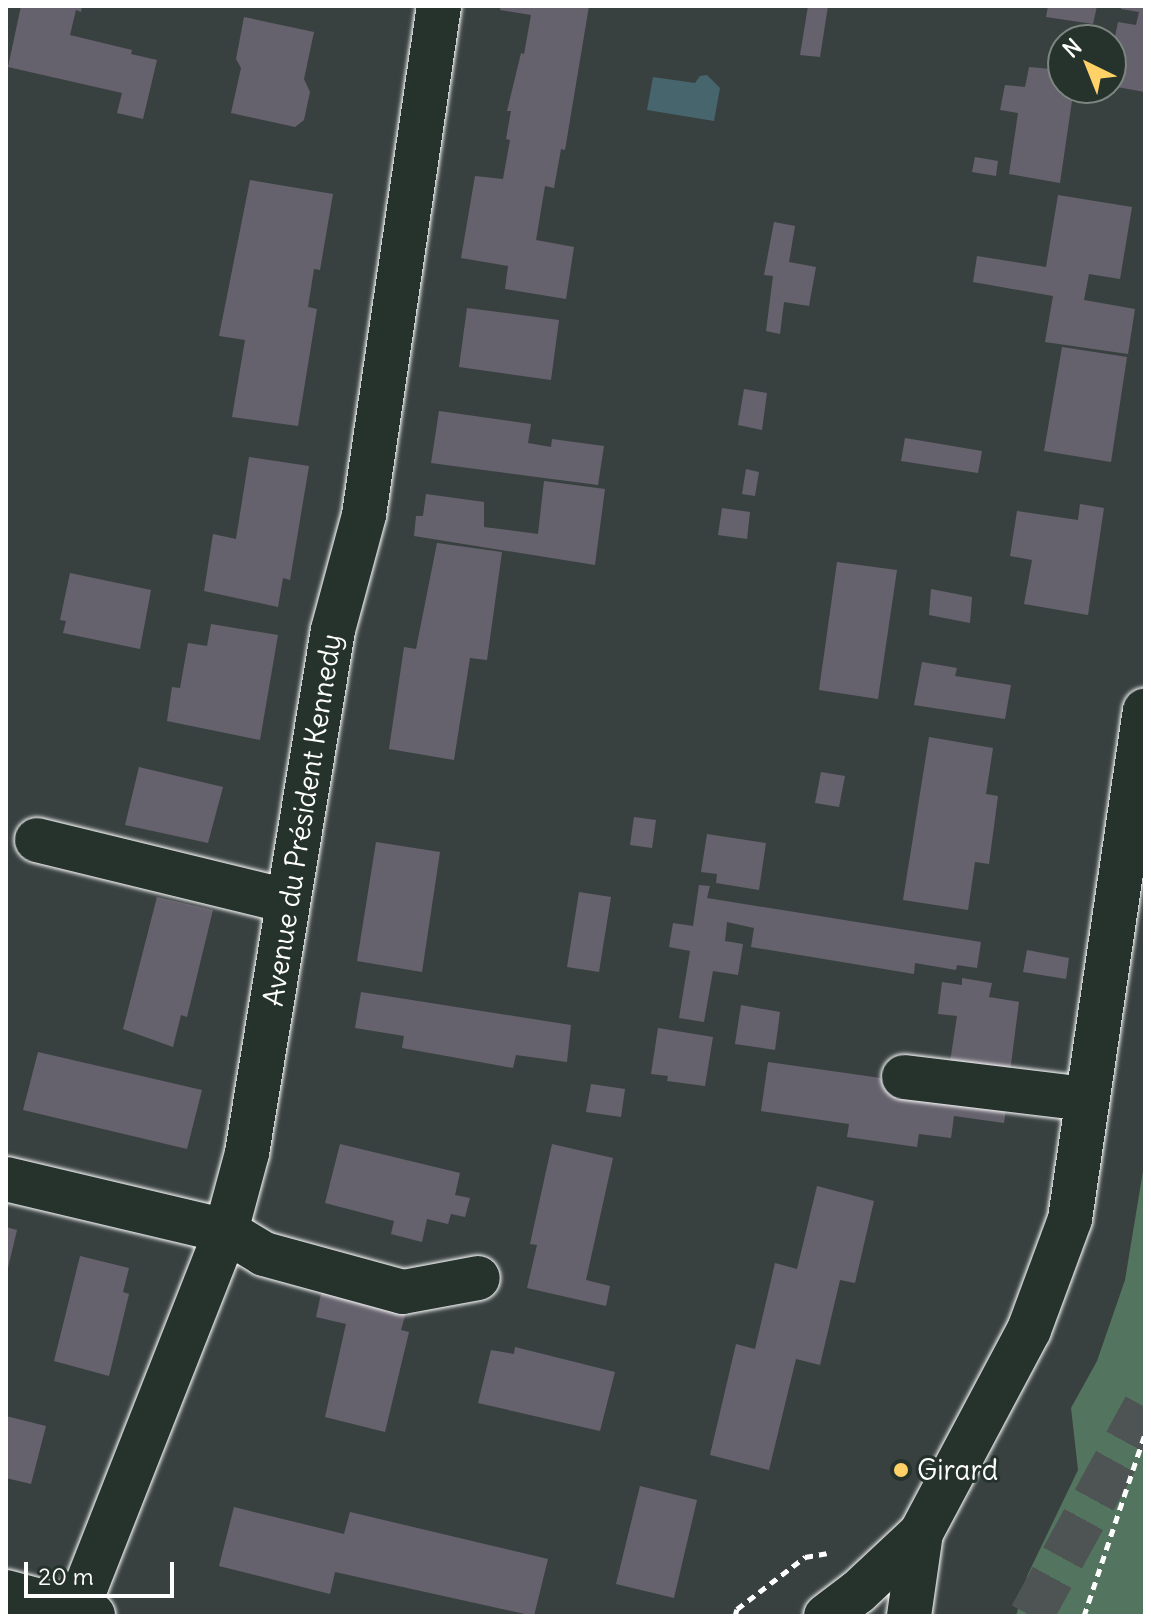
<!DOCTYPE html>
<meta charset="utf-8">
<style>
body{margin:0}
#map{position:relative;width:1151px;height:1622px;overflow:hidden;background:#394140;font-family:Delius,sans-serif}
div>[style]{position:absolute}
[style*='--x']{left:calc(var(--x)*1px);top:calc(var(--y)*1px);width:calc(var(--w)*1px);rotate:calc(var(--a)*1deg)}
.green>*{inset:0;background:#53745e}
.water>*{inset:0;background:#47656d}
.building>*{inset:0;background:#66626d}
.highway-tunnel>*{height:44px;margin-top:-22px;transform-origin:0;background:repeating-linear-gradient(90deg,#4d5453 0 44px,transparent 0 66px)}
.path>*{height:5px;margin-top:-2.5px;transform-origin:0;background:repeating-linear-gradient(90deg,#fff 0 8px,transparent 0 14px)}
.roads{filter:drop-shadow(0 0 2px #fff) drop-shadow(0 0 2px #fff)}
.minor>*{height:44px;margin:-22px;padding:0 22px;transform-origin:22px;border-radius:22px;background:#26332d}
.dots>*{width:22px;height:22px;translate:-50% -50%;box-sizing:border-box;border:4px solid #26332d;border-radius:50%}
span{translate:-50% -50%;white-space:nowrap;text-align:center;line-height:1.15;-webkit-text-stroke:6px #26332d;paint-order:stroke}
.street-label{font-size:28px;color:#fff}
.poi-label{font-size:28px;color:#fff}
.left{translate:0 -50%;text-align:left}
.frame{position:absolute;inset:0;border:8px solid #fff;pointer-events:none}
.north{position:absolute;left:1047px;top:24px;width:80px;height:80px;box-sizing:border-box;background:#26332d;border:2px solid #7d8581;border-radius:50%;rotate:317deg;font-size:22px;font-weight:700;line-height:32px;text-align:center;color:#fff}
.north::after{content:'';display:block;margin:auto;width:28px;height:36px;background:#ffd166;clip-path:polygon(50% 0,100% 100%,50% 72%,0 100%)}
.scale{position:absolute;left:24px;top:1562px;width:150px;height:36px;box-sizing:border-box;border:4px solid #fff;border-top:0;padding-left:10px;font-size:24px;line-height:28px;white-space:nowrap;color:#fff;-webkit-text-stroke:6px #26332d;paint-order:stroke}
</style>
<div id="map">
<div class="green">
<div style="clip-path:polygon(1145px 1159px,1145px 1616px,1016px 1616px,1027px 1576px,1078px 1470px,1071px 1408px,1097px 1361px,1125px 1280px)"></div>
</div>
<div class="water">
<div style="clip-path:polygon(707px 75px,720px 88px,714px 121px,647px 110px,653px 77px,695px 83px,700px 76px)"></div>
</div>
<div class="building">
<div style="clip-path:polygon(21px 6px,82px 6px,81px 12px,76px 10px,70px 35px,132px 50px,131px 54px,157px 60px,143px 119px,117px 113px,122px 93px,8px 67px)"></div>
<div style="clip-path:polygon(501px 6px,589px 6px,565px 150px,561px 149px,554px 188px,545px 186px,536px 240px,574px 247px,566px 299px,505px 289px,508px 266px,461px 258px,475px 176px,503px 179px,510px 140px,506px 139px,511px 111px,507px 111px,521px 53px,524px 54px,531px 15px,500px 10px)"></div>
<div style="clip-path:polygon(808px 6px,828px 6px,820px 57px,800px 55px)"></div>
<div style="clip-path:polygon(1048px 6px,1097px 6px,1093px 24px,1046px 17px)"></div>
<div style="clip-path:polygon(1121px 6px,1145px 6px,1145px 92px,1111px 86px,1111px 56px,1118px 22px,1136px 25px,1139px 12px,1121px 9px)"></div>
<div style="clip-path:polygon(244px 17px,314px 32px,304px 79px,310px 92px,304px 120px,295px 127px,231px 113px,241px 68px,236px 59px)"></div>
<div style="clip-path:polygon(1029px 67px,1063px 70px,1063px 88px,1078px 88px,1077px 95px,1073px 94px,1060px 183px,1009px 174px,1018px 113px,1000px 110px,1005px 85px,1025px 87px)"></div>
<div style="clip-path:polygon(975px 157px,998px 161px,996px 176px,972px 172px)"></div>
<div style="clip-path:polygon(250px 180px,333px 194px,320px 270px,314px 269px,308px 307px,317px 309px,298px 426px,232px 417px,245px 340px,219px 336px)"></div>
<div style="clip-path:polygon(1058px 195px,1132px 207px,1120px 279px,1089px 274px,1084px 300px,1135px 309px,1128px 354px,1045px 342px,1053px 296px,973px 282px,977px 256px,1046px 267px)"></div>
<div style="clip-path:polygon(774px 222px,795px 226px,789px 262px,816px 267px,809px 306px,784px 302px,780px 334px,766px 331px,773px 276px,764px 275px)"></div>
<div style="clip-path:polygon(467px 308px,559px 320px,551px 380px,459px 367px)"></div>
<div style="clip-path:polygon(1062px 347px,1127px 357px,1111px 462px,1044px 451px)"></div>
<div style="clip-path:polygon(744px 389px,767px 393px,762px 430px,738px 425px)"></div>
<div style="clip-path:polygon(439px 411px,531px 424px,528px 443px,551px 447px,552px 439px,604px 446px,598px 485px,431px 463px)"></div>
<div style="clip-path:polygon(905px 438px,982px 451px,978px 473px,901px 461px)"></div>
<div style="clip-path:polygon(249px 457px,309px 466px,290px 580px,283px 578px,278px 607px,204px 591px,213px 534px,236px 539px)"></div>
<div style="clip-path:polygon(746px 469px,759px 472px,755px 496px,742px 494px)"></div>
<div style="clip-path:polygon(544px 481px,605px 489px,595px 565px,414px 536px,416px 516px,423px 516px,426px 494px,484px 502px,484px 527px,538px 534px)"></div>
<div style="clip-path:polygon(1080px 504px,1104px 508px,1088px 615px,1024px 604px,1032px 560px,1010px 556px,1017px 511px,1078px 520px)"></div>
<div style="clip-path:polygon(722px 508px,750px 512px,747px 539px,718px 535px)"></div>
<div style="clip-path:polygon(437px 543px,502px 552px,487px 660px,470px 658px,454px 760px,389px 749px,404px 647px,416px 649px)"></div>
<div style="clip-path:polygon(837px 562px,897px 570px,878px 699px,819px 690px)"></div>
<div style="clip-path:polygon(70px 573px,151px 590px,140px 649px,63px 633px,66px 621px,60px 620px)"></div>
<div style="clip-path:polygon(931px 589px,972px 597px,970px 623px,929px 615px)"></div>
<div style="clip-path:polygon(211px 624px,278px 635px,260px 740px,167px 721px,172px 687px,180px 688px,188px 643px,207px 646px)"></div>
<div style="clip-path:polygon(922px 662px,957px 668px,955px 676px,1011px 685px,1005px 719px,914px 705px)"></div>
<div style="clip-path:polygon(929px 737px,993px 748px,986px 794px,998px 796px,989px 864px,975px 862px,968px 910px,903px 900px)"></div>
<div style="clip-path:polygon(139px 767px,223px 787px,208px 843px,125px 825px)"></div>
<div style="clip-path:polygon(821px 772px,845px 776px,839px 807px,815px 803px)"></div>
<div style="clip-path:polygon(634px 817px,656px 820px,652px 848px,630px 845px)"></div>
<div style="clip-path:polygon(707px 834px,766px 843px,759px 890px,716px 883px,717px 874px,701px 872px)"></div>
<div style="clip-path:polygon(376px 842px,440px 852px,422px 972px,357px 961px)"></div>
<div style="clip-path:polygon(699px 885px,710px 886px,707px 898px,981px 942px,977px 968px,957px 965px,956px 970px,915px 963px,914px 974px,751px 947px,754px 928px,727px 922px,725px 941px,743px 944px,738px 975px,713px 971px,704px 1022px,679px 1018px,690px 951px,669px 947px,673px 923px,693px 926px)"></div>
<div style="clip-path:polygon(579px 892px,611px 897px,599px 972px,567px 967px)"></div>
<div style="clip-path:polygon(157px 897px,213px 910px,187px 1017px,181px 1015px,173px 1047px,123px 1029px)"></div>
<div style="clip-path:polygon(1027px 950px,1069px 958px,1066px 979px,1023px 972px)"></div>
<div style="clip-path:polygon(962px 978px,992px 983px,989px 997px,1019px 1002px,1010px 1072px,950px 1062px,957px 1016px,938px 1014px,942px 982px,962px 985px)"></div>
<div style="clip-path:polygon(361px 992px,571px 1025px,567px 1062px,516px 1055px,513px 1068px,402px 1048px,404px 1036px,355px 1028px)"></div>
<div style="clip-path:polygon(741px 1005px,780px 1012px,775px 1050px,735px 1044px)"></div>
<div style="clip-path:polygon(658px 1028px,713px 1037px,705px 1086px,667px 1081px,668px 1076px,651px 1074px)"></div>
<div style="clip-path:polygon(38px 1052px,202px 1090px,187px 1149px,23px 1110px)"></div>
<div style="clip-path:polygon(768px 1062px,1008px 1096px,1004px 1123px,954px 1116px,951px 1138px,919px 1134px,917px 1147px,847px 1137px,849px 1124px,761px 1111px)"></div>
<div style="clip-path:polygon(591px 1084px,625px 1089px,621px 1117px,586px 1112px)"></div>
<div style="clip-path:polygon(340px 1144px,460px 1173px,455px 1195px,470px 1198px,465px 1217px,451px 1214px,448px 1224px,427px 1219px,422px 1242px,391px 1234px,394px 1221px,325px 1203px)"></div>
<div style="clip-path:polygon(552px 1144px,613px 1158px,586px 1280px,610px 1286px,606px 1306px,527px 1288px,537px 1245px,530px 1244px)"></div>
<div style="clip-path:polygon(817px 1186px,874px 1201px,855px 1283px,840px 1280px,820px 1365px,796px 1359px,769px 1470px,710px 1455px,736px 1344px,755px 1349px,775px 1263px,797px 1269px)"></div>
<div style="clip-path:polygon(6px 1227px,17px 1230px,7px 1272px,6px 1272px)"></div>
<div style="clip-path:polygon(80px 1256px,129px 1268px,123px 1292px,129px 1294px,109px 1376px,54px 1361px)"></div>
<div style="clip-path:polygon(322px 1289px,407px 1309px,401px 1330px,409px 1332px,385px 1432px,325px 1417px,346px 1324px,316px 1317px)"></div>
<div style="clip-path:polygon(515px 1347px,615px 1372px,600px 1431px,478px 1403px,491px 1350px,514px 1354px)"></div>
<div style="clip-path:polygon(6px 1416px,46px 1426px,31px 1484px,6px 1478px)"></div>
<div style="clip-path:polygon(640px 1486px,697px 1500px,674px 1598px,616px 1584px)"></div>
<div style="clip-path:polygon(234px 1507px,344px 1534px,350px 1512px,548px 1559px,534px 1616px,335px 1572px,330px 1594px,219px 1566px)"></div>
</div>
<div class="highway-tunnel">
<div style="--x:1031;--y:1616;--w:238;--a:-61.4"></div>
</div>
<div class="path">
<div style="--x:735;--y:1616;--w:7;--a:-74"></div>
<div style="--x:737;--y:1609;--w:86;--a:-37.4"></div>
<div style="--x:805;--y:1557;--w:22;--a:-10"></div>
<div style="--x:1084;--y:1616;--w:192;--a:-71.5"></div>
</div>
<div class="roads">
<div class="minor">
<div style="--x:37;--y:840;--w:258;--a:13.7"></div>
<div style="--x:904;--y:1077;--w:184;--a:6.9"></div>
<div style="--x:6;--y:1179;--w:226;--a:13.3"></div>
<div style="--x:226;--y:1231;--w:44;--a:31.2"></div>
<div style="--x:264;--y:1254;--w:144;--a:15.3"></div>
<div style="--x:403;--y:1292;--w:76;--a:-10.6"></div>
<div style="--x:6;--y:1592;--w:90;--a:14.8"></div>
<div style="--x:61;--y:1616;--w:41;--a:-50.9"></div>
<div style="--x:87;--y:1584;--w:379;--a:-68.5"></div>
<div style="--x:226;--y:1231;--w:81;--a:-74.9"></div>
<div style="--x:247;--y:1153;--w:530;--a:-80.66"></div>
<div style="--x:333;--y:630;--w:119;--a:-74.9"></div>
<div style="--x:364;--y:515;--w:514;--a:-81.62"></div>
<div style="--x:826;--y:1616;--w:40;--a:-37"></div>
<div style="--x:858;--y:1592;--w:86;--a:-43.1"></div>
<div style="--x:921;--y:1533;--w:230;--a:-62"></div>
<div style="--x:1029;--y:1330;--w:118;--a:-69.7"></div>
<div style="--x:1070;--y:1219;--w:514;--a:-81.62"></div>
<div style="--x:909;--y:1616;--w:84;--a:-81.8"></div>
</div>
</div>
<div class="dots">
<div style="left:901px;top:1470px;background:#ffd166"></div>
</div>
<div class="street-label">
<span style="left:302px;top:820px;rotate:-81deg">Avenue du Président Kennedy</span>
</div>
<div class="poi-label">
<span class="left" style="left:917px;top:1470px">Girard</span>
</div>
<div class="frame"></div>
<div class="north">N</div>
<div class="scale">20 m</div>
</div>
